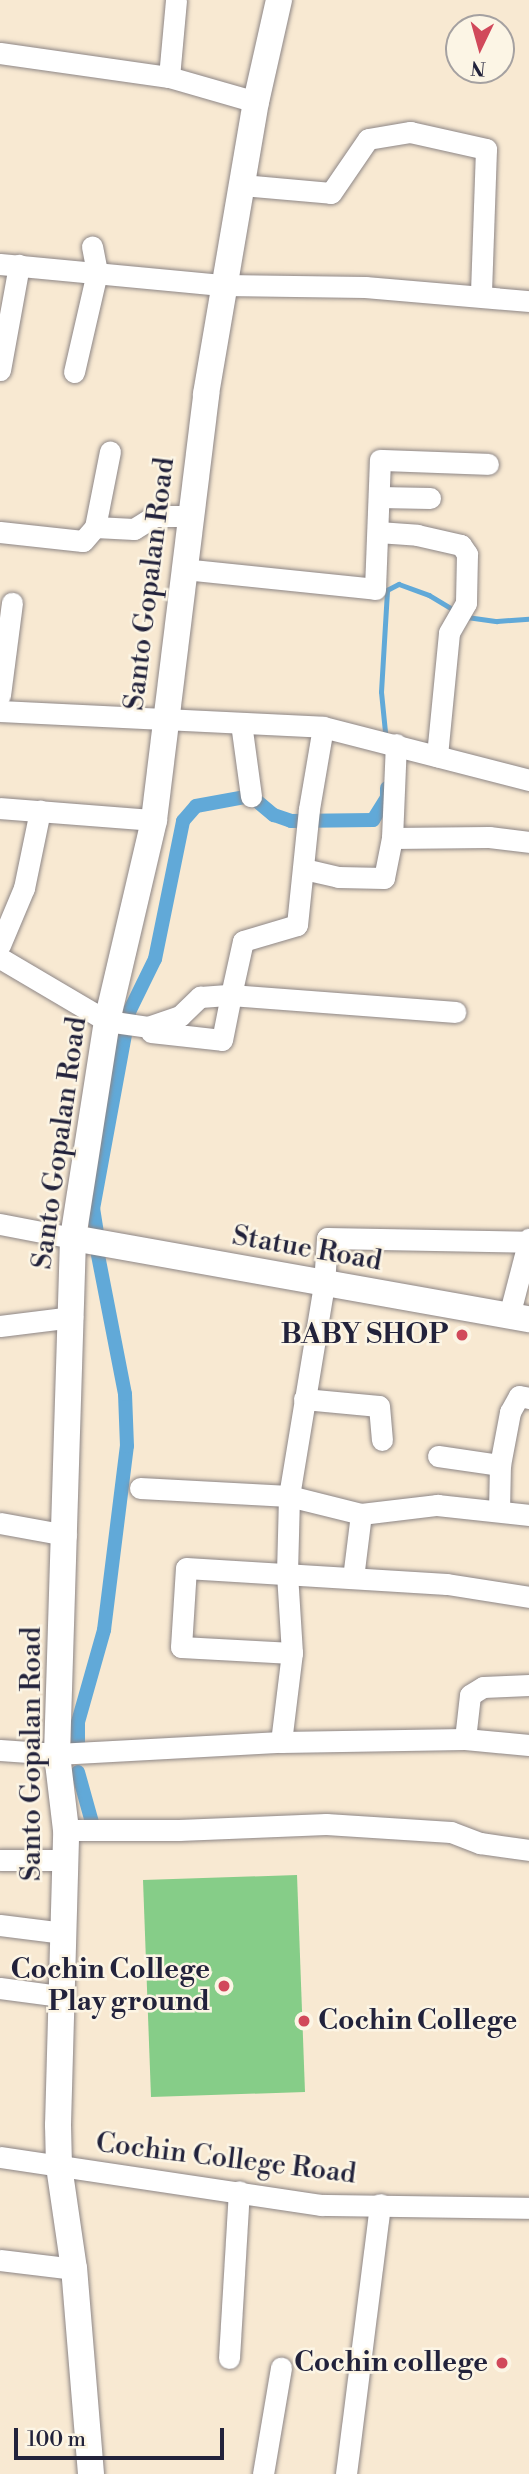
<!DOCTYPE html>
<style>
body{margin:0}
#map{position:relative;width:529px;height:2474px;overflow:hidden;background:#f8e9d2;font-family:"Libre Bodoni",serif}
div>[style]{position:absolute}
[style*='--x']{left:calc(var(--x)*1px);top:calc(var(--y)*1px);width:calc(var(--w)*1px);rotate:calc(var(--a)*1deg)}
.green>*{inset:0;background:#86cd88}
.stream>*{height:4.5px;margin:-2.25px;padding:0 2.25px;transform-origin:2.25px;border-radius:2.25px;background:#61a9d8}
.canal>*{height:14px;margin:-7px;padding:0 7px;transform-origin:7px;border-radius:7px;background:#61a9d8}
.roads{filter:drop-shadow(0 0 2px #8d8686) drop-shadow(0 0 2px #8d8686)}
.minor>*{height:21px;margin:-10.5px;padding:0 10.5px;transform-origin:10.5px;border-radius:10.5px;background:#fff}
.major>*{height:26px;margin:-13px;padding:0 13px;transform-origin:13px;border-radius:13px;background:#fff}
.dots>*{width:19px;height:19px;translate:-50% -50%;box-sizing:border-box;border:4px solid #fcf5e5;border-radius:50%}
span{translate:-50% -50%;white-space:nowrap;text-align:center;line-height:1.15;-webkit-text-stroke:5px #fcf5e5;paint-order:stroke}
.street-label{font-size:28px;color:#22223b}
.poi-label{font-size:28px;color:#22223b;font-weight:700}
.right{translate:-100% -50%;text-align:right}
.left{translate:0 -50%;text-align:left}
.north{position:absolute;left:445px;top:14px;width:70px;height:70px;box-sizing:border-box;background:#fcf5e5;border:2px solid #a5a1a1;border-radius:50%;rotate:185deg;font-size:19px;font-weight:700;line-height:28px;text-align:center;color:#22223b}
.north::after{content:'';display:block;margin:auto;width:24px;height:32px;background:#d1495b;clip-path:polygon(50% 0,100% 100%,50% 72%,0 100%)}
.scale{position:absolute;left:14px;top:2428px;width:210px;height:32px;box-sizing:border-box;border:4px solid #22223b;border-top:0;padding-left:9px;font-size:21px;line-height:24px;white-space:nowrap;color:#22223b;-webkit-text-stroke:5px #fcf5e5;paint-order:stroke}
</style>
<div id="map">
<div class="green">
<div style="clip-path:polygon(297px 1875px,305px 2092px,151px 2097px,143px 1880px)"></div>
</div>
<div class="stream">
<div style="--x:467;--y:617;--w:30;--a:8"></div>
<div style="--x:497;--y:621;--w:32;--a:-4"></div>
<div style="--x:385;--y:732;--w:40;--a:-95.7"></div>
<div style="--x:381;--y:692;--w:102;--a:-86.6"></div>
<div style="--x:387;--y:590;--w:13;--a:-27"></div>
<div style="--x:399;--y:584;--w:32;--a:20"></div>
<div style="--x:429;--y:595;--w:31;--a:31"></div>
</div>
<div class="canal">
<div style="--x:97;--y:1233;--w:24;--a:-99"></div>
<div style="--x:93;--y:1209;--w:200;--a:-79.6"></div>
<div style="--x:129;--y:1012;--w:59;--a:-63.9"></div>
<div style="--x:155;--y:959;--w:141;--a:-78.5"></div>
<div style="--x:183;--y:821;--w:20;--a:-49"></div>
<div style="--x:196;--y:806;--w:56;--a:-10.3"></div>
<div style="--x:251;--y:796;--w:30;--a:40"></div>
<div style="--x:274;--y:815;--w:18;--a:19"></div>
<div style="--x:291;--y:821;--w:82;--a:-0.7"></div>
<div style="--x:373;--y:820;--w:26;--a:-58"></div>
<div style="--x:387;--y:798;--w:10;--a:-90"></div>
<div style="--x:78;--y:1745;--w:23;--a:-90"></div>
<div style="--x:78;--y:1722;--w:96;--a:-74.2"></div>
<div style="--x:104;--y:1630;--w:185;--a:-82.9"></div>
<div style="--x:127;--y:1446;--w:52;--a:-92.2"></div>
<div style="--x:125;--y:1394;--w:142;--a:-101"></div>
<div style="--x:78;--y:1772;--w:56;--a:74.5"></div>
</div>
<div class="roads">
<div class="minor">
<div style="--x:0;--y:53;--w:171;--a:8.1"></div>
<div style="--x:169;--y:77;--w:91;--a:16"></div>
<div style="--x:169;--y:77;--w:77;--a:-84.8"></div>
<div style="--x:242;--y:185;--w:89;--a:5.1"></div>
<div style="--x:331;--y:193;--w:65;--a:-55.6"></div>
<div style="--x:368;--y:139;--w:43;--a:-9.5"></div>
<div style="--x:410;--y:132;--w:78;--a:12.6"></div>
<div style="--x:486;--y:149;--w:146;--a:92"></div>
<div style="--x:0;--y:264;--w:225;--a:5.4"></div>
<div style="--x:224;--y:285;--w:141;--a:0.8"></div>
<div style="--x:365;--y:287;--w:165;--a:4.9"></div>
<div style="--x:0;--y:370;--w:107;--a:-79.7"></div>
<div style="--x:74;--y:372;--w:103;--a:-77"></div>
<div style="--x:97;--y:272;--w:26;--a:-101"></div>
<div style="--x:379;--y:497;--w:51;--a:1.1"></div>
<div style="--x:95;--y:527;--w:77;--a:-78.8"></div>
<div style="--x:0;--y:532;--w:83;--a:6.2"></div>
<div style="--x:83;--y:541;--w:18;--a:-49"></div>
<div style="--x:95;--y:527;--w:39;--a:3"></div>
<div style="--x:134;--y:529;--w:25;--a:-32"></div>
<div style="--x:155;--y:516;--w:35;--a:0"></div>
<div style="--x:378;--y:532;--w:39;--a:4"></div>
<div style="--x:417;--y:535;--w:45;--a:12.8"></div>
<div style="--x:461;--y:545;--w:11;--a:56"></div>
<div style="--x:467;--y:554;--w:49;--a:91.2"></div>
<div style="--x:466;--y:603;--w:34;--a:120"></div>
<div style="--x:449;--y:633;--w:124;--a:95.6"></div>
<div style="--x:183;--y:569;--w:193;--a:5.9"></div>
<div style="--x:375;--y:589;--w:129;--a:-87.8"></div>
<div style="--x:380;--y:460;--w:108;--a:2.1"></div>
<div style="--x:0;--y:695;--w:93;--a:-82.6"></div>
<div style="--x:0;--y:711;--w:323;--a:2.8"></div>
<div style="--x:323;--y:727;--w:213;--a:14.4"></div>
<div style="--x:241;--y:723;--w:74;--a:82.2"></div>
<div style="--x:0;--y:808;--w:154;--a:4.5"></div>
<div style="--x:392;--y:838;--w:97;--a:-0.6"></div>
<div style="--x:489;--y:837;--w:40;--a:7.1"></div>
<div style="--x:304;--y:869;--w:35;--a:13"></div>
<div style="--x:338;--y:877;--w:46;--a:1.2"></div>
<div style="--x:384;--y:878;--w:41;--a:-78.7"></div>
<div style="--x:392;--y:838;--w:94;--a:-87.6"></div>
<div style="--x:0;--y:945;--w:62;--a:-67.2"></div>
<div style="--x:24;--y:888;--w:79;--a:-78.3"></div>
<div style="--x:0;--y:958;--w:124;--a:30.5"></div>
<div style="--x:107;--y:1021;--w:41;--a:8.3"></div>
<div style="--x:148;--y:1027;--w:34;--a:-19"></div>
<div style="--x:180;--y:1016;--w:28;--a:-44"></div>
<div style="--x:200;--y:997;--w:31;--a:-4"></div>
<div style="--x:231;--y:995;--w:55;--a:-77.5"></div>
<div style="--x:243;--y:941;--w:56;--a:-16.5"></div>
<div style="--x:297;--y:925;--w:117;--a:-84.1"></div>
<div style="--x:309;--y:809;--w:83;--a:-80.3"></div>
<div style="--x:151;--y:1032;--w:71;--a:6.4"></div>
<div style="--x:222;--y:1040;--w:46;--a:-78.7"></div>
<div style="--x:231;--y:995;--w:225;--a:4.3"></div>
<div style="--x:0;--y:1224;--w:74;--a:10.9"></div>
<div style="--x:509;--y:1316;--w:80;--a:-75.4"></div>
<div style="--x:0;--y:1326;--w:73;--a:-7.1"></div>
<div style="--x:304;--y:1399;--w:75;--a:5.3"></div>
<div style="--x:379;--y:1406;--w:34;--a:85"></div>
<div style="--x:438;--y:1456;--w:63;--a:8.3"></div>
<div style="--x:140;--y:1488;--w:149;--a:3.1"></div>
<div style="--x:289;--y:1496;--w:74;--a:14"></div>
<div style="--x:499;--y:1511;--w:46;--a:-88.8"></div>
<div style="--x:500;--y:1465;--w:54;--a:-79.3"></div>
<div style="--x:510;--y:1412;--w:18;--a:-61"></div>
<div style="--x:519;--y:1396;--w:10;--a:11"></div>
<div style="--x:0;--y:1523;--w:67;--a:10.3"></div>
<div style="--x:353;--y:1578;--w:64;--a:-82.9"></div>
<div style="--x:361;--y:1514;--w:77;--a:-6.8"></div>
<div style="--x:437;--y:1505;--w:93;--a:6.2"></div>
<div style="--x:292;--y:1653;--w:111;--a:-176.9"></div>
<div style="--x:181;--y:1647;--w:79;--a:-86.4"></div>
<div style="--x:186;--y:1568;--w:261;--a:3.5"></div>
<div style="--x:447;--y:1584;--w:83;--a:9"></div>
<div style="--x:465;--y:1739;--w:44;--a:-83.5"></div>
<div style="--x:470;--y:1695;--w:15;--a:-32"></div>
<div style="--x:483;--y:1687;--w:46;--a:-2.5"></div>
<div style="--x:281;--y:1742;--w:90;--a:-83"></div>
<div style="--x:292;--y:1653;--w:80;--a:-93.6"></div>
<div style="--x:287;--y:1573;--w:77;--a:-88.5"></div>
<div style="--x:289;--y:1496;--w:214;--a:-80.6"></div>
<div style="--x:324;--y:1285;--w:47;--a:-86.3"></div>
<div style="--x:327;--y:1238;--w:201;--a:1.1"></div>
<div style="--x:0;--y:1750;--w:57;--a:4"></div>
<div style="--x:57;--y:1754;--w:224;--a:-3.1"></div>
<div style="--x:281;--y:1742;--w:184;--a:-0.9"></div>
<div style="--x:465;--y:1739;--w:64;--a:5.4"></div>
<div style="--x:66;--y:1830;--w:113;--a:0"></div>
<div style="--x:179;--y:1830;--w:147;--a:-2.3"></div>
<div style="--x:326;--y:1824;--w:125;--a:3.7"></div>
<div style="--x:451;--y:1832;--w:31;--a:21"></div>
<div style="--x:480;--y:1843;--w:49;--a:8.1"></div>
<div style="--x:0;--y:1860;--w:65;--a:0"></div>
<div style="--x:0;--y:1925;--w:64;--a:7.2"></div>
<div style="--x:0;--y:1988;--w:61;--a:7.6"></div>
<div style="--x:0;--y:2157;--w:325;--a:8.5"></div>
<div style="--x:321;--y:2205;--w:208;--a:0.8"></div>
<div style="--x:0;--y:2260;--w:75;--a:6.9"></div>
<div style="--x:229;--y:2358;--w:167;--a:-86.6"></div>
<div style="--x:263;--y:2474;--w:108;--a:-80.4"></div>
<div style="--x:346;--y:2474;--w:272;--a:-82.8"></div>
</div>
<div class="major">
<div style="--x:73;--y:1238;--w:463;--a:10.1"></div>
<div style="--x:91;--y:2474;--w:206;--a:-94.7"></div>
<div style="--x:74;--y:2269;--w:104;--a:-98.3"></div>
<div style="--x:59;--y:2166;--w:41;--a:-91.4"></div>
<div style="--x:58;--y:2125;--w:295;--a:-88.4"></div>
<div style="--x:66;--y:1830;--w:77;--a:-96.8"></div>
<div style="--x:57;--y:1754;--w:516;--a:-88.22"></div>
<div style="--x:73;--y:1238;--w:220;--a:-81.1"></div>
<div style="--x:107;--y:1021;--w:206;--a:-76.8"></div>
<div style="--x:154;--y:820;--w:429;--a:-83"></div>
<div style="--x:206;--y:394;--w:296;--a:-80.3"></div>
<div style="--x:256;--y:102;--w:105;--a:-77.3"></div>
</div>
</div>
<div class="dots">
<div style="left:462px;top:1335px;background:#d1495b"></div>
<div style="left:224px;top:1986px;background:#d1495b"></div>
<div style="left:304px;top:2021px;background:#d1495b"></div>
<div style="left:502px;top:2363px;background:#d1495b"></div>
</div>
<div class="street-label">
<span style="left:150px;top:584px;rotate:-83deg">Santo Gopalan Road</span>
<span style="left:60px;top:1143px;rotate:-82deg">Santo Gopalan Road</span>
<span style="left:307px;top:1249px;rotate:10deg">Statue Road</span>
<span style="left:32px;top:1754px;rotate:-90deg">Santo Gopalan Road</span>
<span style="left:226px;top:2159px;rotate:7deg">Cochin College Road</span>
</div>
<div class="poi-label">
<span class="right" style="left:448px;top:1335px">BABY SHOP</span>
<span class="right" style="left:210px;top:1986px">Cochin College<br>Play ground</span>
<span class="left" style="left:318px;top:2021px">Cochin College</span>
<span class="right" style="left:488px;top:2363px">Cochin college</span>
</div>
<div class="north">N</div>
<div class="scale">100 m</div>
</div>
